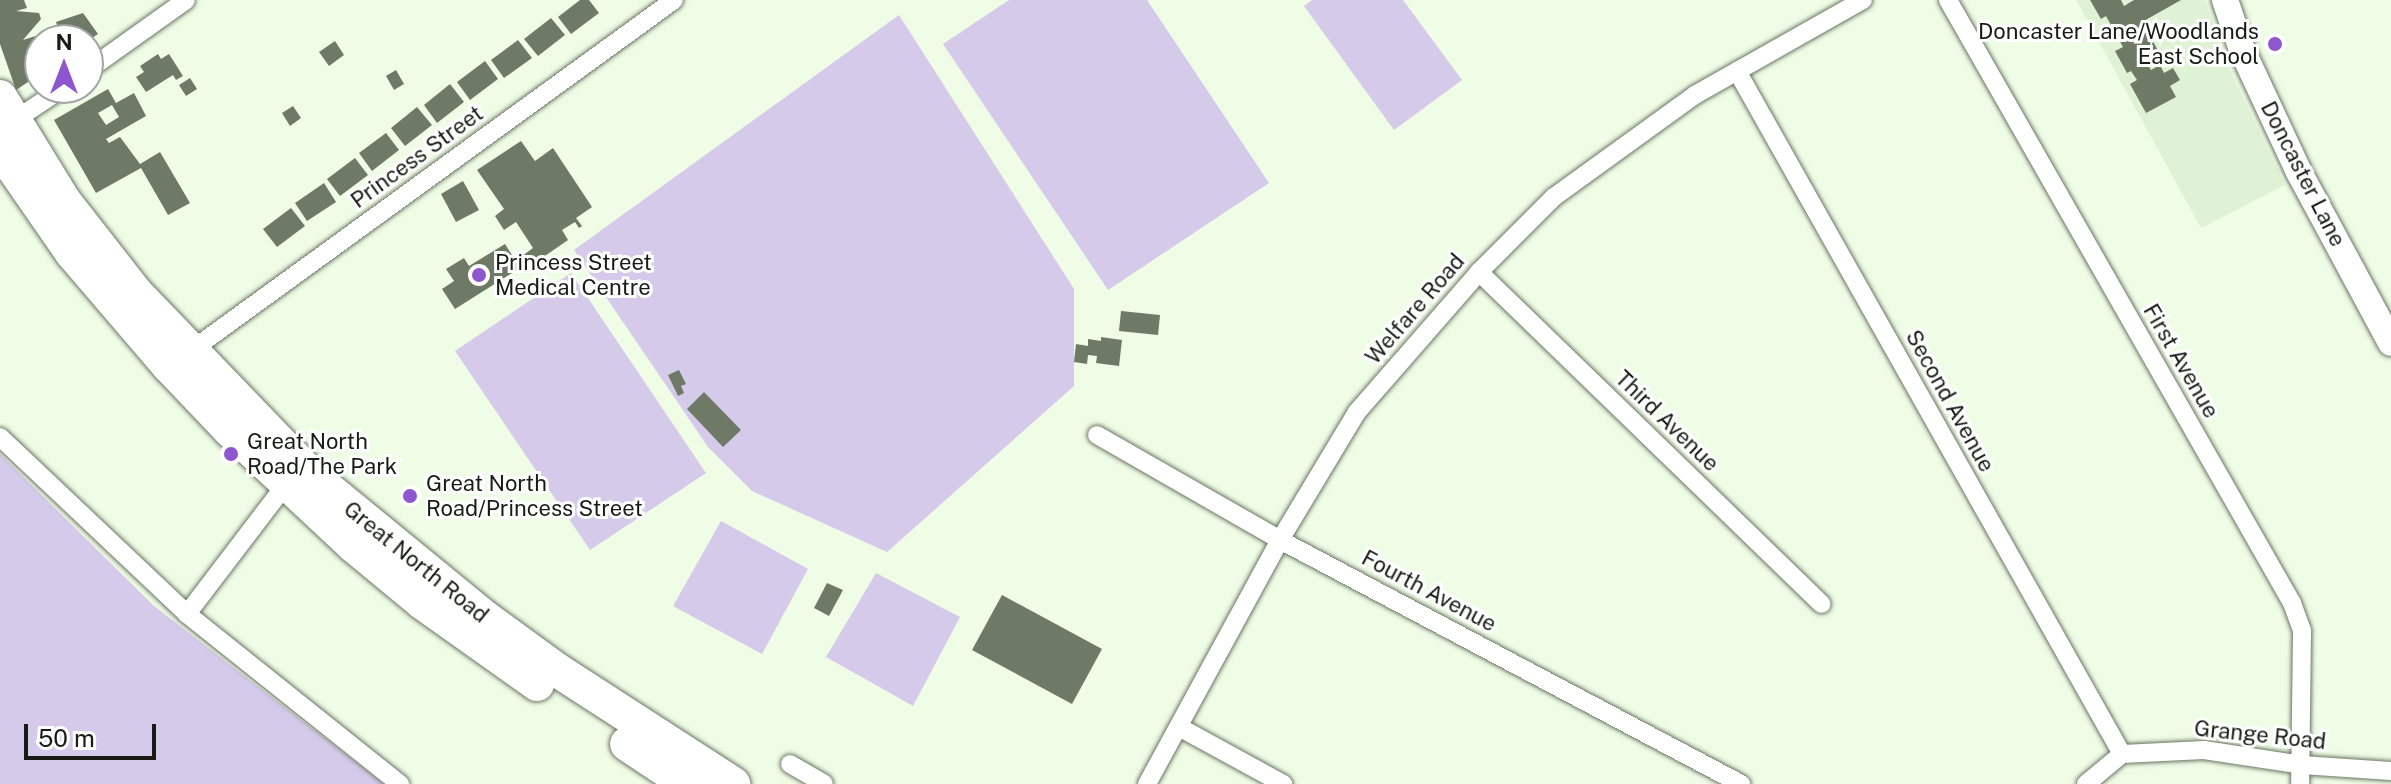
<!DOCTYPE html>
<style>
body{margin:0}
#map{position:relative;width:2391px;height:784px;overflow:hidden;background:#effce6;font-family:"Public Sans",sans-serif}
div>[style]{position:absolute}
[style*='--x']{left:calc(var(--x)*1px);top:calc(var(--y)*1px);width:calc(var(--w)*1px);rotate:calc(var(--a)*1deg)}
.built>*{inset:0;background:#e0f2d5}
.green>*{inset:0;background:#d6caeb}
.building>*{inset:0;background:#6e7966}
.roads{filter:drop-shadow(0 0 2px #6a7663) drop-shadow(0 0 2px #6a7663)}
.street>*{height:18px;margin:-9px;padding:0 9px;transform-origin:9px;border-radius:9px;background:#fff}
.secondary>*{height:26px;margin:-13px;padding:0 13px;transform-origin:13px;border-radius:13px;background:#fff}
.highway>*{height:34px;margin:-17px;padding:0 17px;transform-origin:17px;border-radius:17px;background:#fff}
.dots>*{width:22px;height:22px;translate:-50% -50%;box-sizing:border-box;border:4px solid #fff;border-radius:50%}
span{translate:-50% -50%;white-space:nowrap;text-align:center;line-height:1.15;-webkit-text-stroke:6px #fff;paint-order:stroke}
.poi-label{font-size:22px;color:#181c15}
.right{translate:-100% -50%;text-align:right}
.left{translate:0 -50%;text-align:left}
.street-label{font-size:22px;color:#181c15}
.north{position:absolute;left:24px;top:24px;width:80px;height:80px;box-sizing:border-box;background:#fff;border:2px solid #a3a4a1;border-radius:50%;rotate:0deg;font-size:22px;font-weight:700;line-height:32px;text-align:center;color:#181c15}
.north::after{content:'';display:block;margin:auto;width:28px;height:36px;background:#8e57cf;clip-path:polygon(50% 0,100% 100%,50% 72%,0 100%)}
.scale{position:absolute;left:24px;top:724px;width:132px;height:36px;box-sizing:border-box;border:4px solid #181c15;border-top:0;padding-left:10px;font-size:24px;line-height:28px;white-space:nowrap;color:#181c15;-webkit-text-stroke:6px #fff;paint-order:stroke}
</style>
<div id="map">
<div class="built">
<div style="clip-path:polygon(2076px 0,2205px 0,2227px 64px,2285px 185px,2201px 228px)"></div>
</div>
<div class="green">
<div style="clip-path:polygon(1009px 0,1147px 0,1269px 183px,1108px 290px,943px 44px)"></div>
<div style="clip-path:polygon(1312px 0,1403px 0,1462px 80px,1394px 130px,1304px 6px)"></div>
<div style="clip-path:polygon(899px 15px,1074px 289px,1074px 386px,887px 552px,752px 491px,708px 447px,574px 250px)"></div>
<div style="clip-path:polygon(571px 273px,706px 473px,590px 550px,455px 351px)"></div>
<div style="clip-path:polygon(0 454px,154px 606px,384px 784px,0 784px)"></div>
<div style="clip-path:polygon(721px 521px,808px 569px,762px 654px,673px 606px)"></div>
<div style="clip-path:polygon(876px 573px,960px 617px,913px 706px,826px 657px)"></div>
</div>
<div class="building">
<div style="clip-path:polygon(0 0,24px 0,27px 8px,16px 11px,39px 13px,41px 19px,23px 40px,45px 33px,47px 40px,40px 40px,40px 56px,31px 67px,40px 61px,40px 74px,16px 90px,0 44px)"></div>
<div style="clip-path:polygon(580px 0,589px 0,599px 13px,571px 34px,558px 17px)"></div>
<div style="clip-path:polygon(2090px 0,2121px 0,2124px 6px,2134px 0,2181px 0,2142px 22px,2160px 54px,2146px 62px,2151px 70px,2160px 65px,2164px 73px,2173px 68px,2180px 80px,2170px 86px,2176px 97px,2146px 113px,2130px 84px,2137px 80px,2131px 71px,2127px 73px,2115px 51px,2123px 47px,2106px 16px,2101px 19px)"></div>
<div style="clip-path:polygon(83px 13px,98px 34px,89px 40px,62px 40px,56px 22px)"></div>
<div style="clip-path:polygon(551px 18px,565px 35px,538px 56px,524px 39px)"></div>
<div style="clip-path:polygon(518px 40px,532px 58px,504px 78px,491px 60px)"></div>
<div style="clip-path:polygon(335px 41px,344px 55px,329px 66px,319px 52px)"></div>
<div style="clip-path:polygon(158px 54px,161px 59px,169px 54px,183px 76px,176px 80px,173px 75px,146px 92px,136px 77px,144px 72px,140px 66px)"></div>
<div style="clip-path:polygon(485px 61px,498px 79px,470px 100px,457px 82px)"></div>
<div style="clip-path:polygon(396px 70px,404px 84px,394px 90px,386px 76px)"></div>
<div style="clip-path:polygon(190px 78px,197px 89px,186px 96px,179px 85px)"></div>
<div style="clip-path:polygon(450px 84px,464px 102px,437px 123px,424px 105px)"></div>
<div style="clip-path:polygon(evenodd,108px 89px,116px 103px,134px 93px,146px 116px,106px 139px,109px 143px,120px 137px,140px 164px,160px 152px,190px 203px,168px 215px,141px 168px,96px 193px,54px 120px,108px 89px,112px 105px,119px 117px,106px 125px,98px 113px,112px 105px)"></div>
<div style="clip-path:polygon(293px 106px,301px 118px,290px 126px,282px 113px)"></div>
<div style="clip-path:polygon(417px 107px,432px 125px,405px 146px,391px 128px)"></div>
<div style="clip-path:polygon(386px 133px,399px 150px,372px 171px,359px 153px)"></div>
<div style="clip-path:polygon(521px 141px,535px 161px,553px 148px,592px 207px,576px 218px,582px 226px,579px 228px,575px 222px,562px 230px,568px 240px,529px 267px,522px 256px,533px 248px,516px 222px,504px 230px,495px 216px,504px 209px,477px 170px)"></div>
<div style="clip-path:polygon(355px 158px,368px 175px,340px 196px,327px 179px)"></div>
<div style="clip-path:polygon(463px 181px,479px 210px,456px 222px,441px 194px)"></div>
<div style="clip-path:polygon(324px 183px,336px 202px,307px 221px,295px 203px)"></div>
<div style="clip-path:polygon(291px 208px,305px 226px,277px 247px,263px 229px)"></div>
<div style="clip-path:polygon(505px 244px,520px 268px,455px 309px,442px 289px,454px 281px,446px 269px,464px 258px,469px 266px)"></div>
<div style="clip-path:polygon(1121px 311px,1160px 315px,1158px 335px,1119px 331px)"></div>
<div style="clip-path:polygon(1101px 337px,1122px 340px,1119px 366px,1096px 363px,1097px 356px,1088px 355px,1087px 364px,1074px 362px,1076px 344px,1088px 346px,1088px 339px,1101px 341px)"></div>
<div style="clip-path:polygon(679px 370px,686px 384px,681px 386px,684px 393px,678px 396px,668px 375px)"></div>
<div style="clip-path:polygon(704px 392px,741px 430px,723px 447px,687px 409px)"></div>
<div style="clip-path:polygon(827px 583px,843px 590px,829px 616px,814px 608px)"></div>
<div style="clip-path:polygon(1002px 595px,1102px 649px,1072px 704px,972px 650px)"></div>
</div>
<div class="roads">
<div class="street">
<div style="--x:1948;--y:0;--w:694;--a:60.3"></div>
<div style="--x:2292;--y:603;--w:30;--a:70"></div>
<div style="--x:2302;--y:631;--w:153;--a:90.7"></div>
<div style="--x:88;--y:70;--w:120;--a:-35.5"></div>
<div style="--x:1737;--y:71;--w:784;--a:60.59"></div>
<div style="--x:0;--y:130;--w:76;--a:-33.7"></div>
<div style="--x:1479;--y:272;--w:477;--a:44.1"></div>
<div style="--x:189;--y:352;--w:599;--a:-35.97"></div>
<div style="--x:1097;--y:435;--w:211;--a:29.8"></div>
<div style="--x:1280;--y:540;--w:522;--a:27.89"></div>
<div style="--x:0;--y:437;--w:257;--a:43.4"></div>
<div style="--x:187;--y:614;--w:273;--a:38.6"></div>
<div style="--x:187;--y:614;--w:163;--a:-52.7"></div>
<div style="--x:1179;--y:727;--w:119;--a:28.7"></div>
<div style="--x:790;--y:764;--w:39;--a:30"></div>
<div style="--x:1147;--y:784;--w:278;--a:-61.4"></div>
<div style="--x:1280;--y:540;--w:149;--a:-59"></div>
<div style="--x:1357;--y:412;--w:186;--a:-48.9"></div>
<div style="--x:1479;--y:272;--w:106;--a:-45"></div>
<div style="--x:1554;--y:197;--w:174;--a:-35.9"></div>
<div style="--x:1695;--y:95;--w:193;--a:-29.5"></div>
<div style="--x:2086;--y:784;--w:47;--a:-39.8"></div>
<div style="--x:2122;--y:754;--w:82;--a:-2.8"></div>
<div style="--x:2204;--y:750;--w:99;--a:8.7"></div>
<div style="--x:2302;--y:765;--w:89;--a:3.9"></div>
</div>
<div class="secondary">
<div style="--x:2225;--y:0;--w:53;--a:71.2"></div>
<div style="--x:2242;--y:50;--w:135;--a:65"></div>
<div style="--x:2299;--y:172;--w:194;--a:61.7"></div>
</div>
<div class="highway">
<div style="--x:0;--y:97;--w:122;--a:58.4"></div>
<div style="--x:64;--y:201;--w:117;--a:52"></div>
<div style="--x:136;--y:293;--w:254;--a:46.1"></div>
<div style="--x:312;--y:476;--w:226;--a:39.3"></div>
<div style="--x:487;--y:619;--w:87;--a:36.1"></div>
<div style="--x:557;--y:670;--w:210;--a:32.9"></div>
<div style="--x:0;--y:149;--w:126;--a:55.3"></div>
<div style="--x:72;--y:253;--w:149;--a:49.4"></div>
<div style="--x:169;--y:366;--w:88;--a:46.4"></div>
<div style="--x:230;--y:430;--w:170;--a:43.1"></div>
<div style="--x:354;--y:546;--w:89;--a:39.6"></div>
<div style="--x:423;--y:603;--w:140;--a:35.4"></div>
<div style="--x:627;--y:744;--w:72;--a:33.7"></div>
</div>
</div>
<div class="dots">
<div style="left:2275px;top:44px;background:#8e57cf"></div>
<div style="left:479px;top:275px;background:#8e57cf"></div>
<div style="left:231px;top:454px;background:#8e57cf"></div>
<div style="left:410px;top:496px;background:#8e57cf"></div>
</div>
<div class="poi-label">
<span class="right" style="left:2259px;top:44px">Doncaster Lane/Woodlands<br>East School</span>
<span class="left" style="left:495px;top:275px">Princess Street<br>Medical Centre</span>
<span class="left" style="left:247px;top:454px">Great North<br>Road/The Park</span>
<span class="left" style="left:426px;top:496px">Great North<br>Road/Princess Street</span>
</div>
<div class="street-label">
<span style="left:417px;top:157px;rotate:-36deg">Princess Street</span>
<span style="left:2303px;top:174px;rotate:63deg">Doncaster Lane</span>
<span style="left:1415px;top:309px;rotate:-49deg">Welfare Road</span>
<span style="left:2181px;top:361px;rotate:60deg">First Avenue</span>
<span style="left:1950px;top:401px;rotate:61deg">Second Avenue</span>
<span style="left:1667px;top:421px;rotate:44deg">Third Avenue</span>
<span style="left:416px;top:562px;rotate:39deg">Great North Road</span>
<span style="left:1429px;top:591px;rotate:28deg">Fourth Avenue</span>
<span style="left:2260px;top:735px;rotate:6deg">Grange Road</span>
</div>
<div class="north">N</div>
<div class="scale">50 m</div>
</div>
